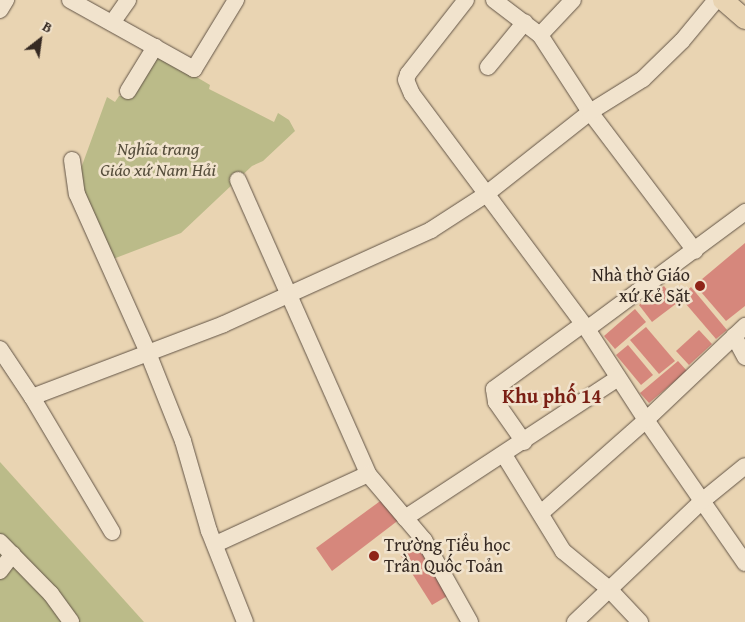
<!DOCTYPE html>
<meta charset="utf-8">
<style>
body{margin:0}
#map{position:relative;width:745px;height:622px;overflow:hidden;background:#e9d4b2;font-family:"Gentium Book Plus",serif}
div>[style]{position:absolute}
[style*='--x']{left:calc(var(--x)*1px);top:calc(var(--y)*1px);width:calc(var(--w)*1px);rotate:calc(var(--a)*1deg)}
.green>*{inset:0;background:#bbbb89}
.building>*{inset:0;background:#d6877c}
.roads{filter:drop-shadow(0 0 1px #625446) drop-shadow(0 0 1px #625446)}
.minor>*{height:16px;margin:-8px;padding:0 8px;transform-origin:8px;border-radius:8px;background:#f1e3cd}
.major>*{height:20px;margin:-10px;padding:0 10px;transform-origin:10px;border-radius:10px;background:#e9d4b2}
.dots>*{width:14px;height:14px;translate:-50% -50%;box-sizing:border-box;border:2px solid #f1e3cd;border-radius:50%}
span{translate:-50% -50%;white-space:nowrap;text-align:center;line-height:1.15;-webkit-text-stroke:5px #f1e3cd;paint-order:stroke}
.park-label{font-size:18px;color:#564e3c;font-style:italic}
.poi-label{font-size:18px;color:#352922}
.right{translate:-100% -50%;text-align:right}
.left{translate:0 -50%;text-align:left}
.quarter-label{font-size:20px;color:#7a1f14;font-weight:700}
.north{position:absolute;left:15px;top:15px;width:50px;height:50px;-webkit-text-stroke:4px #f1e3cd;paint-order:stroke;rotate:30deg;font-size:14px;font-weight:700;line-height:20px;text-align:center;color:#352922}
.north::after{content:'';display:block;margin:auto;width:18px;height:22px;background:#352922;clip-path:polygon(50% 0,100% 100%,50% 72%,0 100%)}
</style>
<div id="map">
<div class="green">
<div style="clip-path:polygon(156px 53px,210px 85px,209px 89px,274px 122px,278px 113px,289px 120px,295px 131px,263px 161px,252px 166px,181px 233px,113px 259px,82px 193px,80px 171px,107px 97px,115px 102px,119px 96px,132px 95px)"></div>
<div style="clip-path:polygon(0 462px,144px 622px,0 622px)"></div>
</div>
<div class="building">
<div style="clip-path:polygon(745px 243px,745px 306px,726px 321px,695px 285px)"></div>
<div style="clip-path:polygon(664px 286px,677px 303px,652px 322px,639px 305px)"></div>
<div style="clip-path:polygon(691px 287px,727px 330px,716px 339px,680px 297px)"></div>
<div style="clip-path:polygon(635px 309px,646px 322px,615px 349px,604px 336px)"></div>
<div style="clip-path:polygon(646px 327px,675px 361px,659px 374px,630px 340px)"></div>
<div style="clip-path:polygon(699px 330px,712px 344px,689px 365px,676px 351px)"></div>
<div style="clip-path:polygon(628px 345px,653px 375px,641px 385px,616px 355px)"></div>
<div style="clip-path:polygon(678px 361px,687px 371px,649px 403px,640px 393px)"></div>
<div style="clip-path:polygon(383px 499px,400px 519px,332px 571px,316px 548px)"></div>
<div style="clip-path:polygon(420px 543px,449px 595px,432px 605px,401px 556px)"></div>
</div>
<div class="roads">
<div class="minor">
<div style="--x:70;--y:0;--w:142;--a:29.1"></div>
<div style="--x:194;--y:69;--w:81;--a:-58.7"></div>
<div style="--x:466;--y:0;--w:94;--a:128.1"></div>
<div style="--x:408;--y:74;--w:6;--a:108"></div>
<div style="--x:406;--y:80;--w:15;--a:67"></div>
<div style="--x:412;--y:94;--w:293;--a:53.3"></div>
<div style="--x:587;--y:329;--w:108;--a:57"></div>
<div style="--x:646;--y:420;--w:174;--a:55.3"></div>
<div style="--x:494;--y:0;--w:58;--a:37.3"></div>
<div style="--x:540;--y:35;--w:92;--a:57"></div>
<div style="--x:590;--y:112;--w:174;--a:52.9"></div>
<div style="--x:0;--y:10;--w:12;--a:-59"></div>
<div style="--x:112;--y:23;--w:28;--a:-55"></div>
<div style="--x:540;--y:35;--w:48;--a:-46.7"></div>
<div style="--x:488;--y:67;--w:58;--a:-50.6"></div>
<div style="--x:128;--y:91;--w:52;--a:-58.5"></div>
<div style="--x:72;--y:160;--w:34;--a:82"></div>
<div style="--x:77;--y:194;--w:174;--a:65.9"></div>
<div style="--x:148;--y:353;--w:95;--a:68.3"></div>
<div style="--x:183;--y:441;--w:94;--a:73.9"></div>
<div style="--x:209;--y:531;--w:98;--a:68.4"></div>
<div style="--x:238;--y:180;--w:321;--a:66.1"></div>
<div style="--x:368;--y:474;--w:87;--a:49.7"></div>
<div style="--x:424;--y:540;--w:94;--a:60.7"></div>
<div style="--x:587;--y:329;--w:197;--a:-36.5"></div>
<div style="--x:734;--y:336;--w:24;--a:62"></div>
<div style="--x:0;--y:349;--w:58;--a:56.3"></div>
<div style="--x:32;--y:397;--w:157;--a:59.3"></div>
<div style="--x:32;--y:397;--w:205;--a:-20.8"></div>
<div style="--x:224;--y:324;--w:227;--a:-24.4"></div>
<div style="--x:431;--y:230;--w:64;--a:-32.9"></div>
<div style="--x:485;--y:195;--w:134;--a:-38.3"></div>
<div style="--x:590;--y:112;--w:62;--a:-31.9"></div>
<div style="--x:643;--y:79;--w:54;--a:-44.3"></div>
<div style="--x:682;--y:41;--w:53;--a:-50.3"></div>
<div style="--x:524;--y:442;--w:49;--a:-125"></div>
<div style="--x:496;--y:402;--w:13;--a:-99"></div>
<div style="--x:494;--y:389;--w:110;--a:-36.1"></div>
<div style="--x:504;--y:455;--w:113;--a:58.4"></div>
<div style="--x:563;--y:551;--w:58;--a:39.4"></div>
<div style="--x:608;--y:588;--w:47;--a:46.7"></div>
<div style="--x:541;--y:513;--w:140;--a:-41.5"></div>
<div style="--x:646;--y:420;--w:137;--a:-43.5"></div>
<div style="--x:405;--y:518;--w:255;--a:-33.3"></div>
<div style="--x:0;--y:542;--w:73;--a:45.6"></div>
<div style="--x:51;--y:594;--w:34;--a:54"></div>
<div style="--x:216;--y:544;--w:167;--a:-24.7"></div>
<div style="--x:0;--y:571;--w:21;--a:-53"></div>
<div style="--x:575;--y:622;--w:175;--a:-43.6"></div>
<div style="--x:702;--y:501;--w:55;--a:-39.1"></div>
</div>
<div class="major">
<div style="--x:723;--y:0;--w:29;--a:41"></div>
</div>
</div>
<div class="dots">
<div style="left:700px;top:286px;background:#8f2418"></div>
<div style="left:374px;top:556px;background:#8f2418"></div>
</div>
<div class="park-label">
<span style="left:158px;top:160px">Nghĩa trang<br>Giáo xứ Nam Hải</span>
</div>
<div class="poi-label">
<span class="right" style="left:690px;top:286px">Nhà thờ Giáo<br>xứ Kẻ Sặt</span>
<span class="left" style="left:384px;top:556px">Trường Tiểu học<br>Trần Quốc Toản</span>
</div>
<div class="quarter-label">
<span style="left:552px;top:395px">Khu phố 14</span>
</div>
<div class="north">B</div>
</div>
